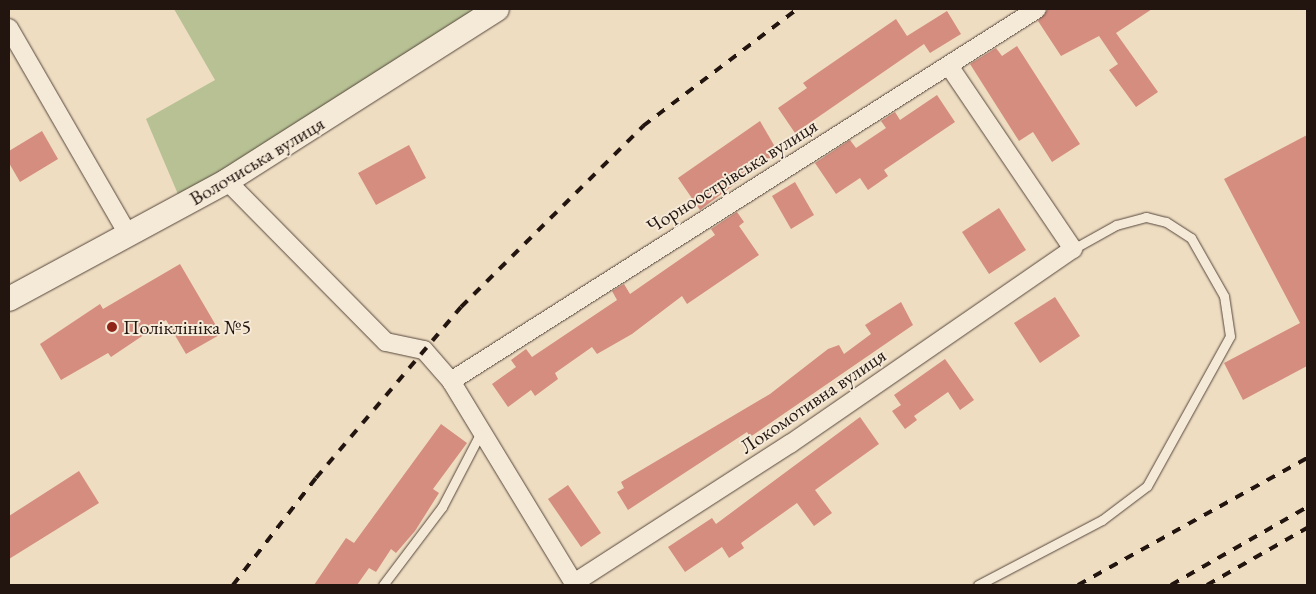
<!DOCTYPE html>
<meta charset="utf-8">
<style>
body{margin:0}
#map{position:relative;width:1316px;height:594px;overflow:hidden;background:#efddc2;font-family:"EB Garamond",serif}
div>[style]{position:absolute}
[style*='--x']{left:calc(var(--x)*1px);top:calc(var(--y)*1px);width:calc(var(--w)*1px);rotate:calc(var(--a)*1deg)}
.green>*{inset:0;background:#b7c194}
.building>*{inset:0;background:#d48d7e}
.roads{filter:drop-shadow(0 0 1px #55473c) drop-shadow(0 0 1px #55473c)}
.service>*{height:9px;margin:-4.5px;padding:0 4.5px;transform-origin:4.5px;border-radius:4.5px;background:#f5e9d7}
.minor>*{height:18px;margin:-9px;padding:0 9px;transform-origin:9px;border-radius:9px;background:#f5e9d7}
.secondary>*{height:24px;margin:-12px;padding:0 12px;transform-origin:12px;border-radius:12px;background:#f5e9d7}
.rail>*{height:4px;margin-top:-2px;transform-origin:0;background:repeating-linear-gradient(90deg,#221510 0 9px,transparent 0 18px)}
.dots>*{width:14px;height:14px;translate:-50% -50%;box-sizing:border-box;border:2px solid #f5e9d7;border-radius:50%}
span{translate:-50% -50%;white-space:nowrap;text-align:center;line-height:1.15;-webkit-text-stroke:4px #f5e9d7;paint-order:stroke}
.street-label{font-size:20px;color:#221510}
.poi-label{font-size:20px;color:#221510}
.left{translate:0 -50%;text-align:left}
.frame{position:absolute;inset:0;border:10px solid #221510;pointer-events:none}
</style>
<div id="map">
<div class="green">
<div style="clip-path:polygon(174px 9px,497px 9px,183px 206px,146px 119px,215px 80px)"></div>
</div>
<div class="building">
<div style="clip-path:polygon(1048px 9px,1152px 9px,1116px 33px,1158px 92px,1136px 107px,1109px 70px,1118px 64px,1099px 36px,1061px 56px,1038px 21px)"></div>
<div style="clip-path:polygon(947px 11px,961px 34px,930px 53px,924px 44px,795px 133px,778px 108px,807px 88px,803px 83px,896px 19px,907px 36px)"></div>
<div style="clip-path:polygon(1017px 46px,1080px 144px,1052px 162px,1033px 132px,1019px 141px,970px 64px,996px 48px,1002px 56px)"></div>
<div style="clip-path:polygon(937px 95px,955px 122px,884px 170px,888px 176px,868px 190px,860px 178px,836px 194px,815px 163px,850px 140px,856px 148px,886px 128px,881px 121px,895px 112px,900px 120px)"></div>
<div style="clip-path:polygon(760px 121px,778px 152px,700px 210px,678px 178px)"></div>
<div style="clip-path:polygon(42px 131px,58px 159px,20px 182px,9px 163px,9px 151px)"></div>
<div style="clip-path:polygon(1307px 135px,1307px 366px,1243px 400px,1224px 363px,1300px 323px,1224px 179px)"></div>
<div style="clip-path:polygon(409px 145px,426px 178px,376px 205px,358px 173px)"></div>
<div style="clip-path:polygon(795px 182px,814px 215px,791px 229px,772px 196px)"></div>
<div style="clip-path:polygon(999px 208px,1026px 250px,989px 274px,962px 232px)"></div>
<div style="clip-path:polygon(737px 212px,744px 222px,739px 226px,759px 255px,687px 304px,682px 296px,632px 334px,597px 354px,592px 347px,555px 373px,558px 379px,535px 396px,531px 390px,508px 407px,492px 384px,516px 367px,511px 360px,526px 349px,532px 357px,617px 300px,612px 291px,624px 284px,630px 294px,715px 235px,711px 229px)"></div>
<div style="clip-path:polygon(180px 264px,221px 334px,186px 354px,166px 320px,111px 357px,108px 353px,61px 380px,40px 344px,100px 304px,103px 309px)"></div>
<div style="clip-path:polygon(1055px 297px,1080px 336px,1040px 363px,1014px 323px)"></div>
<div style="clip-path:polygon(901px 302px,913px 325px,750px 437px,747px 432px,628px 510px,617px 492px,624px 488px,621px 482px,770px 394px,828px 349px,839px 345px,844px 354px,871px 334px,865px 325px)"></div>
<div style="clip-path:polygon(945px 359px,974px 400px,960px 410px,948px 392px,914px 416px,917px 420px,905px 429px,892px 411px,901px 405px,894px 395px)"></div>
<div style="clip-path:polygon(860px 417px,879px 444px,815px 490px,832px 513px,814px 526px,797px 503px,741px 543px,744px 548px,729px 558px,722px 547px,685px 572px,668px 547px,712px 518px,716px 524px)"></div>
<div style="clip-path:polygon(441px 424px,467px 443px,433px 489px,439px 493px,415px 531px,396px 553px,391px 549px,376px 572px,369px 568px,357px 585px,314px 585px,346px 538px,354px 543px)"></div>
<div style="clip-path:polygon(79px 471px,99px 503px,9px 559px,9px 516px)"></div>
<div style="clip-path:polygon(568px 485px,601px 533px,581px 547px,548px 499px)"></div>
</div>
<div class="roads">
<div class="service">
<div style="--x:383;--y:585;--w:98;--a:-52.9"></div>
<div style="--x:442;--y:507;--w:82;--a:-62.5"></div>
<div style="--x:978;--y:585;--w:140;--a:-27.7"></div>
<div style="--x:1102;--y:520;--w:56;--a:-37.1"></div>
<div style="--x:1147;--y:486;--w:171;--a:-61"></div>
<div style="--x:1230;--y:336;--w:40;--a:-98.5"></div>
<div style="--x:1224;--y:296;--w:67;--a:-119.6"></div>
<div style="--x:1191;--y:238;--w:30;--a:-147"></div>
<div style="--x:1166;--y:222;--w:21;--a:-166"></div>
<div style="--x:1146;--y:217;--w:31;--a:165"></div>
<div style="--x:1116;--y:225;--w:49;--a:150.8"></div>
</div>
<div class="minor">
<div style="--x:9;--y:28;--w:238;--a:60"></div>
<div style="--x:227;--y:181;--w:226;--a:45.4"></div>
<div style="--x:386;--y:342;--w:39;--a:12"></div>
<div style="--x:424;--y:350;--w:41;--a:48.9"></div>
<div style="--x:451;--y:381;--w:239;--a:58.7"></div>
<div style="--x:451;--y:381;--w:694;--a:-32.41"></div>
<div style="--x:574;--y:583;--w:257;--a:-32.8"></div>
<div style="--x:790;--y:444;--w:344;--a:-34.6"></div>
<div style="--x:1073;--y:249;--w:220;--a:-124.1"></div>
</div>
<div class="secondary">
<div style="--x:9;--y:299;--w:248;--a:-28.4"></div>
<div style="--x:227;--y:181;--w:320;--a:-32.5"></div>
</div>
</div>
<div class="rail">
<div style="--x:233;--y:585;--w:135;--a:-52.2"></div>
<div style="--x:316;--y:478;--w:224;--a:-49.7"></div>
<div style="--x:461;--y:307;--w:257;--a:-44.8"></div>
<div style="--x:643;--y:126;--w:193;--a:-37.2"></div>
<div style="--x:1078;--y:585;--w:262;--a:-29"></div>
<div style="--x:1171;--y:585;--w:157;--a:-29.8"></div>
<div style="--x:1207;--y:585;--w:115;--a:-29.7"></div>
</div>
<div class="dots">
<div style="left:112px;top:327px;background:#8f2418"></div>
</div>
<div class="street-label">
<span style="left:257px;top:161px;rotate:-31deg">Волочиська вулиця</span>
<span style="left:732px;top:176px;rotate:-32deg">Чорноострівська вулиця</span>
<span style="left:813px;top:401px;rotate:-34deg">Локомотивна вулиця</span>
</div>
<div class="poi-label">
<span class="left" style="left:123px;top:327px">Поліклініка №5</span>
</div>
<div class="frame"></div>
</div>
